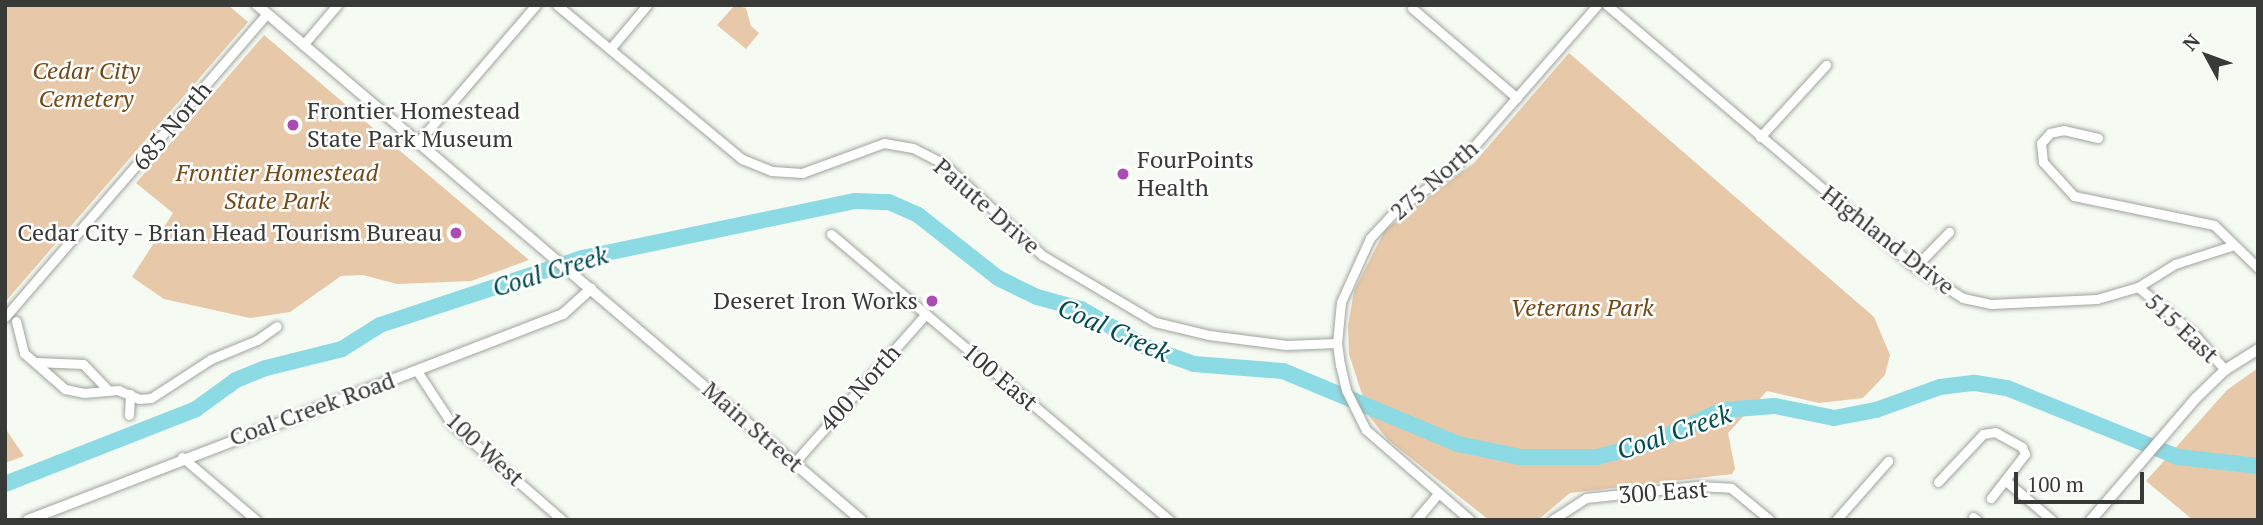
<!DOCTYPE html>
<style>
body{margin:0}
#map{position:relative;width:2263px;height:525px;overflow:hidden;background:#f5faf3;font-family:"PT Serif",serif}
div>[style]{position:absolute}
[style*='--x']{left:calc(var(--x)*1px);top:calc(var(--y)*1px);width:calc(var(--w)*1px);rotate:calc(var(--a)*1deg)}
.green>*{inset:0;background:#e7c8a8}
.river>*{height:16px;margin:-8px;padding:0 8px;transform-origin:8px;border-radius:8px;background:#8cdae3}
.roads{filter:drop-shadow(0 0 2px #9fa49d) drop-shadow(0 0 2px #9fa49d)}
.minor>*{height:9px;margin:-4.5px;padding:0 4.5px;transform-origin:4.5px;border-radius:4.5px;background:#fff}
.major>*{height:10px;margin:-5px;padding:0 5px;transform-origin:5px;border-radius:5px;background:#fff}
.dots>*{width:19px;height:19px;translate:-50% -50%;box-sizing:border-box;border:4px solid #fff;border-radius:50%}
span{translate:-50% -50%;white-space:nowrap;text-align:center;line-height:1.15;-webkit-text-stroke:5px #fff;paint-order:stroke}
.park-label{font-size:24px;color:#734a16;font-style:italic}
.poi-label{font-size:24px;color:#383a37}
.left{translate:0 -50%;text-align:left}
.right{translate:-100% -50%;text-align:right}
.street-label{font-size:24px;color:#383a37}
.water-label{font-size:26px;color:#024c53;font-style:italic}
.frame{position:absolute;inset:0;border:7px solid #383a37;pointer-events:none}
.north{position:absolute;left:2172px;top:21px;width:70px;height:70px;-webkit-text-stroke:5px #fff;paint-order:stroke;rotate:311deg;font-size:19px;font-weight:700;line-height:28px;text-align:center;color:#383a37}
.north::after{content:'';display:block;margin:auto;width:24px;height:32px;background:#383a37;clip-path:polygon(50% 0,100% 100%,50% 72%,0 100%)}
.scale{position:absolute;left:2014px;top:472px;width:130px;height:32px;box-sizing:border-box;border:4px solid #383a37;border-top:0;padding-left:9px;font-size:21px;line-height:24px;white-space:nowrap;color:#383a37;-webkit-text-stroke:5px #fff;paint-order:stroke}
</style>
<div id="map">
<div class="green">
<div style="clip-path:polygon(5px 5px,228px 5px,248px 22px,5px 302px)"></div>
<div style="clip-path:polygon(735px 5px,746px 8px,751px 26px,759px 33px,746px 49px,717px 25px)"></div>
<div style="clip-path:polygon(264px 35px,406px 156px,529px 260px,471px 281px,397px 284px,363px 275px,341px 276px,290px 312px,250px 318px,164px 299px,132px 277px,173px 213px,136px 183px)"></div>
<div style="clip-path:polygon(1569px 53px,1874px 317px,1890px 355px,1885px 375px,1863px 398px,1819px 403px,1767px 391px,1728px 433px,1735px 469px,1732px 474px,1570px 493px,1538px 520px,1489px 520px,1388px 440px,1369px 416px,1349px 354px,1348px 326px,1354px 291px,1385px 230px,1474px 163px)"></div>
<div style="clip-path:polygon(2258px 368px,2258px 520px,2193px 520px,2146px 481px,2227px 390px)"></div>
<div style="clip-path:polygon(5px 428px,24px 456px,5px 463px)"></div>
</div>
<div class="river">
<div style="--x:5;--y:484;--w:205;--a:-21.4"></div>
<div style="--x:196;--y:409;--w:49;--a:-35.9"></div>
<div style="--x:236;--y:380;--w:32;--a:-22"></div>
<div style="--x:266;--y:368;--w:78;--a:-14"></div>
<div style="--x:342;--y:349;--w:45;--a:-32.3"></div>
<div style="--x:380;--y:325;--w:213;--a:-18.3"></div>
<div style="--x:582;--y:258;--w:279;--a:-11.8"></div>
<div style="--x:855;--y:201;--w:34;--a:2"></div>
<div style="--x:889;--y:202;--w:32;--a:24"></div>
<div style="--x:918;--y:215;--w:102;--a:38.2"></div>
<div style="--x:998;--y:278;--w:43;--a:26"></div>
<div style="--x:1037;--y:297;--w:46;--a:15.3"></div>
<div style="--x:1081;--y:309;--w:75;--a:30.3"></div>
<div style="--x:1146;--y:347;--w:51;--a:19.5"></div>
<div style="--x:1194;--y:364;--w:89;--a:4.5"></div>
<div style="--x:1283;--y:371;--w:190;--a:22.6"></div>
<div style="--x:1458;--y:444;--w:63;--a:11.8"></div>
<div style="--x:1520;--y:457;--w:77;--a:0"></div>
<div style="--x:1597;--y:457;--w:56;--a:-14.5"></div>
<div style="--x:1651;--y:443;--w:78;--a:-24.9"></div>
<div style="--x:1722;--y:410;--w:53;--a:-4.3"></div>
<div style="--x:1775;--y:406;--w:60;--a:11.5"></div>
<div style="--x:1834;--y:418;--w:43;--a:-10.8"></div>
<div style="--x:1876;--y:410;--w:68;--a:-19.8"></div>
<div style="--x:1940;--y:387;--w:35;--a:-7"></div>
<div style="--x:1975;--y:383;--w:32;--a:9"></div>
<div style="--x:2007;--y:388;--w:184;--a:22"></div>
<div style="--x:2178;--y:457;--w:81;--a:6.4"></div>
</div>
<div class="roads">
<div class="minor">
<div style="--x:557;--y:5;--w:241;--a:39.8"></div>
<div style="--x:742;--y:159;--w:32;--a:22"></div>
<div style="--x:772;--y:171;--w:30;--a:4"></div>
<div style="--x:802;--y:173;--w:87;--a:-20.1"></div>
<div style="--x:884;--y:143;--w:29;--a:10"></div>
<div style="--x:913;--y:148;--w:35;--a:27"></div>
<div style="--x:944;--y:164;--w:134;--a:42.9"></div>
<div style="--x:1042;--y:255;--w:131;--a:30.7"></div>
<div style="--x:1155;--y:322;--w:56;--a:13.5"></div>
<div style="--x:1209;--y:335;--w:78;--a:7.4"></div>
<div style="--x:1286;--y:345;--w:51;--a:-2.2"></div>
<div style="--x:1607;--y:5;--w:404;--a:40.4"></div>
<div style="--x:1915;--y:267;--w:57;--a:32.9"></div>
<div style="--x:1963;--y:298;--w:29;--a:12"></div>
<div style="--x:1991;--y:304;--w:106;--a:-2.7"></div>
<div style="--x:2097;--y:299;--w:43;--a:-16.3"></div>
<div style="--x:2138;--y:287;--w:44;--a:-31.9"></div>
<div style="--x:2175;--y:264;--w:59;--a:-17.8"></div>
<div style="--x:1412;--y:8;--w:138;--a:40.6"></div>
<div style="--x:303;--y:45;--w:52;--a:-49.6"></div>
<div style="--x:610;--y:49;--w:57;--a:-49.9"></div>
<div style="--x:1760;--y:137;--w:98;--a:-47.5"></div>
<div style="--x:2098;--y:138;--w:35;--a:-167"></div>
<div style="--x:2064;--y:130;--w:14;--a:168"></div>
<div style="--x:2050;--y:133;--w:13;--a:132"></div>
<div style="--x:2041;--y:143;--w:19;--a:84"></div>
<div style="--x:2043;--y:162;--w:46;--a:47.6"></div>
<div style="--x:2074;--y:196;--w:143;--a:11.7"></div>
<div style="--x:2214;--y:225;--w:62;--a:44.3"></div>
<div style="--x:418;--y:142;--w:181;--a:-49.3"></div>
<div style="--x:831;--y:234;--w:444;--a:40.2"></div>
<div style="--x:1915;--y:267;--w:49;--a:-45.8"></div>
<div style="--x:2138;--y:287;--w:72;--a:39.9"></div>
<div style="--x:2193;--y:333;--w:49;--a:49.1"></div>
<div style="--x:5;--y:317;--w:401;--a:-49.2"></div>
<div style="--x:16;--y:321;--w:33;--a:76"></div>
<div style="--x:24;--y:353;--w:55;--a:41.3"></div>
<div style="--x:65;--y:389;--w:19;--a:12"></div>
<div style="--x:84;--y:393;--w:34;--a:-5"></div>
<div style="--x:118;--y:390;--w:23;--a:23"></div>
<div style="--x:139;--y:399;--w:12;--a:-5"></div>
<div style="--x:151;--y:398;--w:72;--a:-33"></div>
<div style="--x:211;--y:359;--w:50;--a:-22.4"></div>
<div style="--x:257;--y:340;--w:24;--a:-35"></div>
<div style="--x:36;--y:362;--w:47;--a:2.4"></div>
<div style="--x:83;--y:364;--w:36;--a:46"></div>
<div style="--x:417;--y:371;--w:64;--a:56.6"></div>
<div style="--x:452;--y:424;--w:146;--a:41.1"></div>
<div style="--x:129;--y:415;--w:21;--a:-87"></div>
<div style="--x:182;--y:457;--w:97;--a:40.4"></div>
<div style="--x:794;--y:463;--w:199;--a:-48.5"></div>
<div style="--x:2006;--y:481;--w:60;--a:40.3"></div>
<div style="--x:1938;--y:482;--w:66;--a:-46.8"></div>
<div style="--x:1983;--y:434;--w:12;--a:-9"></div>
<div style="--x:1995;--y:432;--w:31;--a:29"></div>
<div style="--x:2022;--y:447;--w:8;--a:67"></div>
<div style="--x:2025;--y:454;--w:56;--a:127.7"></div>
<div style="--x:1973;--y:517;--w:5;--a:37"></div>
<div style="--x:1416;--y:520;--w:35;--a:-50"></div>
<div style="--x:1470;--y:520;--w:138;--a:-139.1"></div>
<div style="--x:1366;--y:430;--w:45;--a:-116.6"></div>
<div style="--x:1346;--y:390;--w:26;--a:-103"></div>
<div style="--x:1340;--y:365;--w:22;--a:-98"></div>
<div style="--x:1337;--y:343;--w:41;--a:-84.4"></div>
<div style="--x:1341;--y:302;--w:70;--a:-65.6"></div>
<div style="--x:1370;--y:238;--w:37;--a:-47"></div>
<div style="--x:1395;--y:211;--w:74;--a:-35.6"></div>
<div style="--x:1455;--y:168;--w:216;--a:-48.9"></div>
<div style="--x:1552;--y:520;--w:40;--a:-32.9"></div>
<div style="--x:1586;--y:498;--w:111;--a:-6.2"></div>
<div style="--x:1696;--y:486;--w:35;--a:3"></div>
<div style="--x:1731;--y:488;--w:50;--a:39.4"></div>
<div style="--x:1836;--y:520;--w:79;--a:-48.6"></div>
</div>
<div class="major">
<div style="--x:257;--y:5;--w:794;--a:40.45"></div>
<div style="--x:28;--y:520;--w:573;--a:-21.06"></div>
<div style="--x:563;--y:314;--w:38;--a:-42"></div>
<div style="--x:2091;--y:520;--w:161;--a:-49.3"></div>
<div style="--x:2196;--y:398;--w:40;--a:-44"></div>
<div style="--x:2225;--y:370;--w:39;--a:-32"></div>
</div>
</div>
<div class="dots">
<div style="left:293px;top:125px;background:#ab4bb4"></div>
<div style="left:1123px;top:174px;background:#ab4bb4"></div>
<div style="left:456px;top:233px;background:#ab4bb4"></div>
<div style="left:932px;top:301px;background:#ab4bb4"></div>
</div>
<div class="park-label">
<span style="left:86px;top:85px">Cedar City<br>Cemetery</span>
<span style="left:277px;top:187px">Frontier Homestead<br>State Park</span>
<span style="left:1582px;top:308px">Veterans Park</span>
</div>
<div class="poi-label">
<span class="left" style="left:307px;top:125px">Frontier Homestead<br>State Park Museum</span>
<span class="left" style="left:1137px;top:174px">FourPoints<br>Health</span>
<span class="right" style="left:442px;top:233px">Cedar City - Brian Head Tourism Bureau</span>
<span class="right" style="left:918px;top:301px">Deseret Iron Works</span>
</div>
<div class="street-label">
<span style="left:172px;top:126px;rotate:-50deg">685 North</span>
<span style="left:1434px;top:180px;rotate:-41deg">275 North</span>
<span style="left:987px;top:206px;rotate:41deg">Paiute Drive</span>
<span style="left:1888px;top:240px;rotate:38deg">Highland Drive</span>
<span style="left:2182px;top:328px;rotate:43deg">515 East</span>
<span style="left:1000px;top:377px;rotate:40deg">100 East</span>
<span style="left:860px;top:388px;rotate:-48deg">400 North</span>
<span style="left:312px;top:409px;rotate:-20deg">Coal Creek Road</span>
<span style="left:753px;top:427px;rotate:41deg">Main Street</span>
<span style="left:485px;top:449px;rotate:43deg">100 West</span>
<span style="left:1663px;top:492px;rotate:-4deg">300 East</span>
</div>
<div class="water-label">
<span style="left:550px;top:271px;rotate:-17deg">Coal Creek</span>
<span style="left:1114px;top:330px;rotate:24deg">Coal Creek</span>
<span style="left:1674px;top:432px;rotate:-19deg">Coal Creek</span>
</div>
<div class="frame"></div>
<div class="north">N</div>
<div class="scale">100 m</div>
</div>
